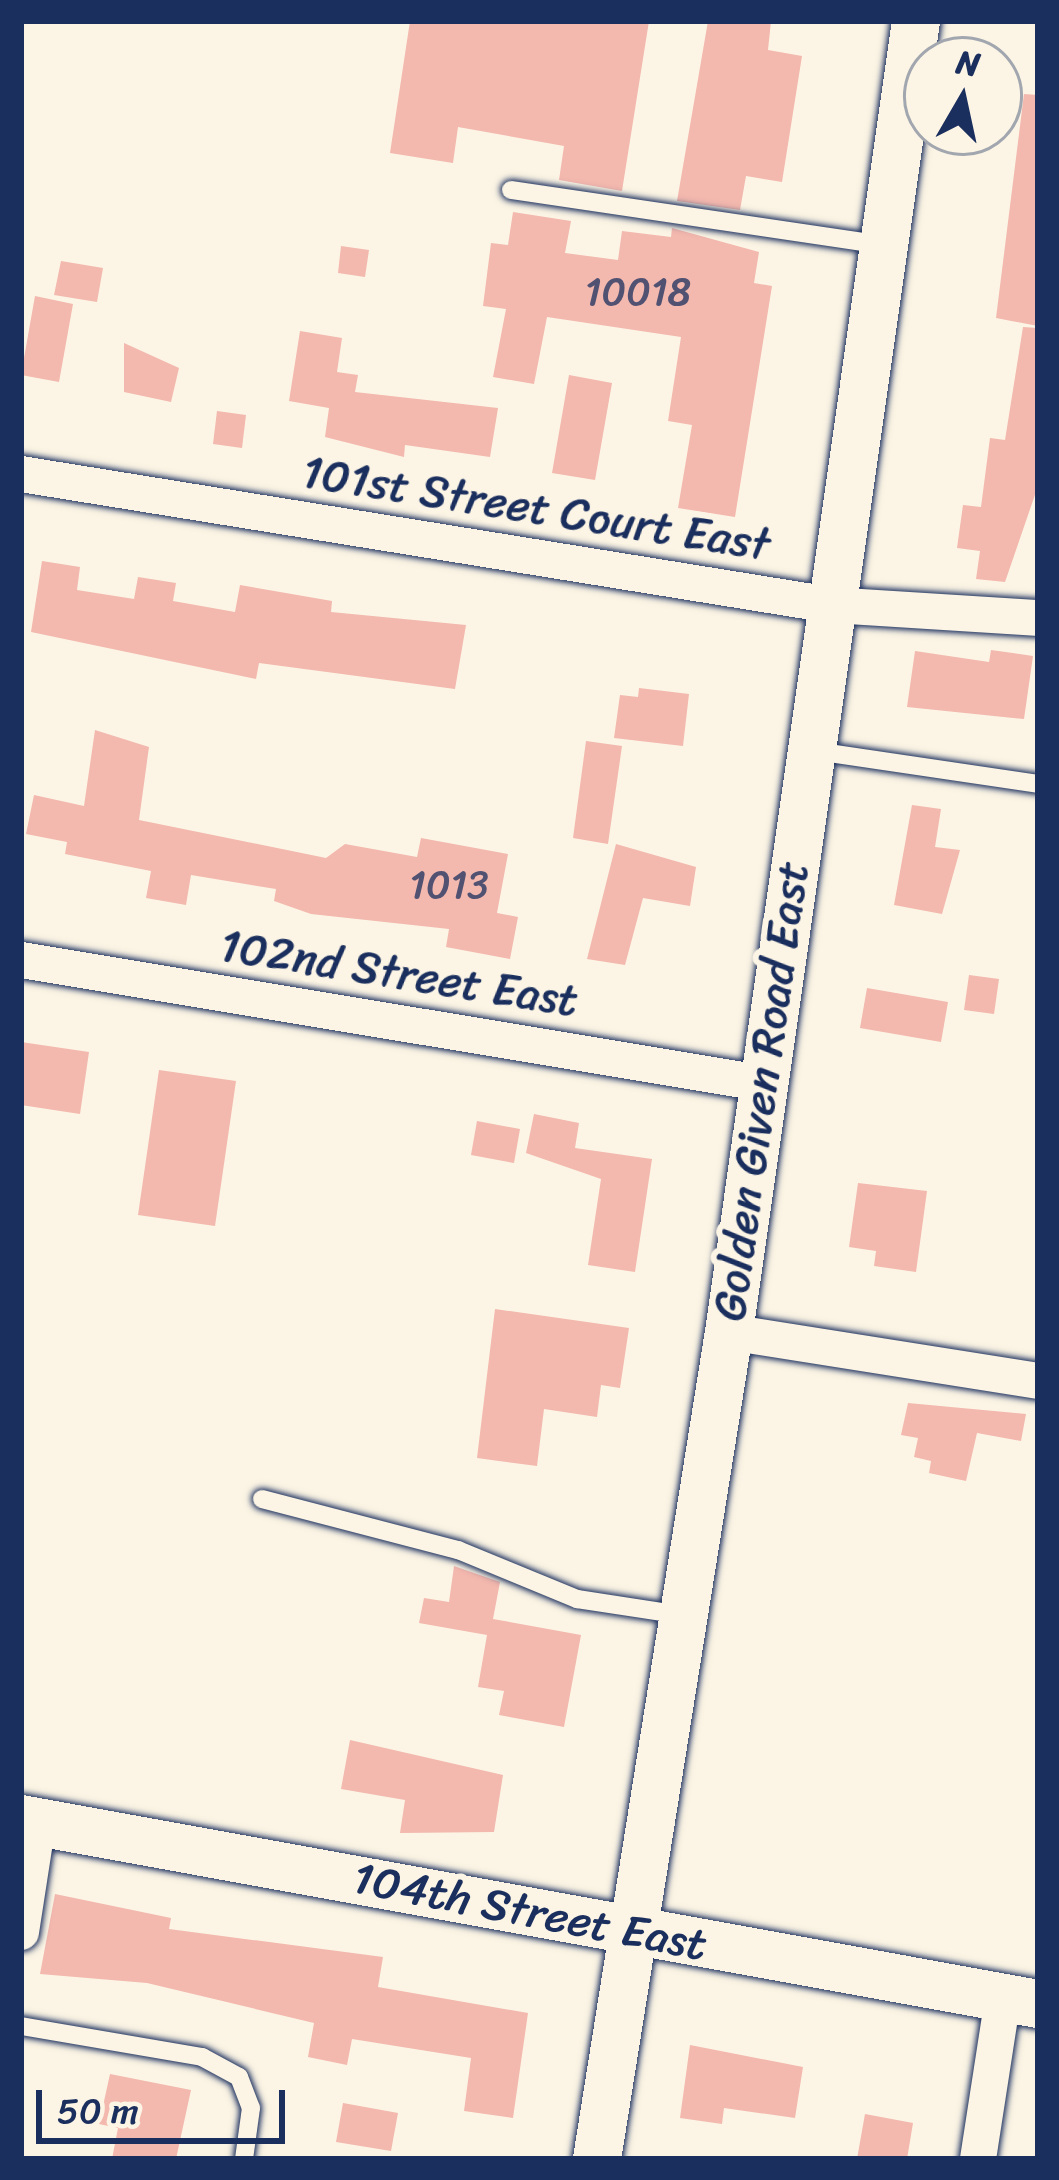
<!DOCTYPE html>
<style>
body{margin:0}
#map{position:relative;width:1059px;height:2180px;overflow:hidden;background:#fcf5e5;font-family:Sriracha,sans-serif}
div>[style]{position:absolute}
[style*='--x']{left:calc(var(--x)*1px);top:calc(var(--y)*1px);width:calc(var(--w)*1px);rotate:calc(var(--a)*1deg)}
.building>*{inset:0;background:#f3b8ae}
.roads{filter:drop-shadow(0 0 3px #1b2f5e) drop-shadow(0 0 3px #1b2f5e)}
.service>*{height:18px;margin:-9px;padding:0 9px;transform-origin:9px;border-radius:9px;background:#fcf5e5}
.minor>*{height:36px;margin:-18px;padding:0 18px;transform-origin:18px;border-radius:18px;background:#fcf5e5}
.tertiary>*{height:48px;margin:-24px;padding:0 24px;transform-origin:24px;border-radius:24px;background:#fcf5e5}
span{translate:-50% -50%;white-space:nowrap;text-align:center;line-height:1.15;-webkit-text-stroke:12px #fcf5e5;paint-order:stroke}
.number-label{font-size:39px;color:#515172}
.number-label span{-webkit-text-stroke-width:0}
.street-label{font-size:45px;color:#1b2f5e}
.frame{position:absolute;inset:0;border:24px solid #1b2f5e;pointer-events:none}
.north{position:absolute;left:903px;top:36px;width:120px;height:120px;box-sizing:border-box;background:#fcf5e5;border:3px solid #a2a6af;border-radius:50%;rotate:9deg;font-size:33px;font-weight:700;line-height:48px;text-align:center;color:#1b2f5e}
.north::after{content:'';display:block;margin:auto;width:42px;height:54px;background:#1b2f5e;clip-path:polygon(50% 0,100% 100%,50% 72%,0 100%)}
.scale{position:absolute;left:36px;top:2090px;width:249px;height:54px;box-sizing:border-box;border:6px solid #1b2f5e;border-top:0;padding-left:15px;font-size:36px;line-height:42px;white-space:nowrap;color:#1b2f5e;-webkit-text-stroke:9px #fcf5e5;paint-order:stroke}
</style>
<div id="map">
<div class="building">
<div style="clip-path:polygon(410px 21px,649px 21px,622px 191px,559px 180px,564px 146px,458px 127px,453px 163px,390px 153px)"></div>
<div style="clip-path:polygon(708px 21px,771px 21px,768px 50px,802px 56px,782px 182px,746px 176px,740px 210px,677px 201px)"></div>
<div style="clip-path:polygon(1024px 94px,1038px 95px,1038px 326px,996px 318px)"></div>
<div style="clip-path:polygon(513px 212px,571px 221px,565px 253px,618px 260px,622px 231px,671px 237px,672px 228px,759px 252px,754px 283px,772px 286px,735px 517px,678px 508px,692px 425px,668px 421px,681px 337px,547px 317px,534px 384px,493px 377px,506px 309px,483px 306px,491px 243px,508px 245px)"></div>
<div style="clip-path:polygon(341px 246px,369px 250px,365px 277px,338px 273px)"></div>
<div style="clip-path:polygon(61px 261px,103px 268px,97px 302px,54px 295px)"></div>
<div style="clip-path:polygon(35px 296px,73px 304px,59px 382px,21px 375px)"></div>
<div style="clip-path:polygon(1023px 327px,1038px 328px,1038px 486px,1005px 582px,976px 579px,980px 551px,957px 548px,963px 505px,981px 507px,990px 438px,1005px 440px)"></div>
<div style="clip-path:polygon(300px 331px,342px 338px,337px 372px,358px 375px,355px 392px,498px 408px,490px 457px,405px 445px,404px 457px,325px 437px,329px 408px,289px 401px)"></div>
<div style="clip-path:polygon(124px 343px,179px 368px,171px 402px,124px 392px)"></div>
<div style="clip-path:polygon(569px 375px,612px 383px,595px 480px,552px 473px)"></div>
<div style="clip-path:polygon(217px 411px,246px 415px,242px 448px,213px 444px)"></div>
<div style="clip-path:polygon(42px 561px,80px 567px,77px 590px,134px 599px,138px 577px,176px 583px,173px 601px,235px 612px,240px 585px,332px 601px,331px 612px,466px 625px,455px 689px,259px 663px,256px 679px,31px 632px)"></div>
<div style="clip-path:polygon(991px 650px,1033px 656px,1024px 719px,907px 707px,915px 651px,989px 662px)"></div>
<div style="clip-path:polygon(639px 688px,689px 694px,683px 746px,614px 738px,620px 695px,638px 697px)"></div>
<div style="clip-path:polygon(95px 730px,149px 747px,139px 820px,326px 858px,345px 844px,417px 857px,421px 838px,508px 854px,497px 913px,518px 917px,510px 959px,446px 947px,449px 929px,311px 914px,274px 901px,276px 889px,191px 875px,186px 905px,146px 898px,151px 871px,65px 854px,67px 842px,26px 834px,34px 795px,84px 806px)"></div>
<div style="clip-path:polygon(586px 741px,622px 746px,608px 844px,573px 838px)"></div>
<div style="clip-path:polygon(912px 805px,941px 809px,935px 847px,960px 850px,942px 914px,894px 905px)"></div>
<div style="clip-path:polygon(616px 844px,696px 867px,690px 906px,643px 898px,625px 965px,587px 959px)"></div>
<div style="clip-path:polygon(969px 975px,999px 979px,994px 1014px,964px 1010px)"></div>
<div style="clip-path:polygon(867px 988px,948px 1002px,941px 1042px,860px 1028px)"></div>
<div style="clip-path:polygon(21px 1042px,89px 1052px,80px 1114px,21px 1105px)"></div>
<div style="clip-path:polygon(159px 1070px,236px 1081px,215px 1226px,138px 1215px)"></div>
<div style="clip-path:polygon(534px 1114px,579px 1123px,575px 1148px,652px 1159px,635px 1272px,588px 1265px,601px 1179px,526px 1153px)"></div>
<div style="clip-path:polygon(477px 1121px,520px 1129px,514px 1163px,471px 1155px)"></div>
<div style="clip-path:polygon(858px 1183px,927px 1191px,916px 1272px,874px 1266px,876px 1251px,849px 1247px)"></div>
<div style="clip-path:polygon(495px 1309px,629px 1328px,620px 1388px,601px 1385px,597px 1417px,544px 1409px,537px 1466px,477px 1458px)"></div>
<div style="clip-path:polygon(908px 1403px,1026px 1414px,1021px 1441px,977px 1433px,966px 1481px,929px 1473px,931px 1461px,914px 1457px,918px 1438px,901px 1435px)"></div>
<div style="clip-path:polygon(454px 1566px,500px 1582px,493px 1619px,581px 1635px,564px 1727px,499px 1715px,504px 1691px,478px 1687px,487px 1635px,419px 1623px,424px 1598px,449px 1602px)"></div>
<div style="clip-path:polygon(350px 1740px,503px 1775px,494px 1832px,400px 1833px,405px 1800px,341px 1789px)"></div>
<div style="clip-path:polygon(55px 1894px,171px 1918px,169px 1929px,383px 1957px,378px 1987px,528px 2013px,513px 2118px,464px 2111px,471px 2058px,352px 2039px,347px 2065px,308px 2057px,314px 2023px,147px 1983px,40px 1974px)"></div>
<div style="clip-path:polygon(690px 2045px,803px 2067px,795px 2118px,724px 2108px,722px 2124px,680px 2118px)"></div>
<div style="clip-path:polygon(110px 2074px,191px 2090px,176px 2159px,112px 2159px,118px 2128px,99px 2124px)"></div>
<div style="clip-path:polygon(343px 2103px,398px 2113px,391px 2151px,336px 2142px)"></div>
<div style="clip-path:polygon(865px 2114px,913px 2123px,907px 2159px,857px 2159px)"></div>
</div>
<div class="roads">
<div class="service">
<div style="--x:511;--y:190;--w:376;--a:8.4"></div>
<div style="--x:815;--y:751;--w:225;--a:8.4"></div>
<div style="--x:262;--y:1499;--w:203;--a:14.6"></div>
<div style="--x:458;--y:1550;--w:129;--a:22.4"></div>
<div style="--x:577;--y:1599;--w:105;--a:8.7"></div>
<div style="--x:21;--y:2026;--w:184;--a:9.7"></div>
<div style="--x:202;--y:2057;--w:42;--a:28.4"></div>
<div style="--x:239;--y:2077;--w:33;--a:69"></div>
<div style="--x:251;--y:2108;--w:51;--a:97.8"></div>
</div>
<div class="minor">
<div style="--x:21;--y:474;--w:821;--a:9.19"></div>
<div style="--x:831;--y:605;--w:207;--a:3.6"></div>
<div style="--x:21;--y:960;--w:750;--a:9.44"></div>
<div style="--x:729;--y:1332;--w:313;--a:9"></div>
<div style="--x:21;--y:1932;--w:111;--a:-81.2"></div>
<div style="--x:978;--y:2159;--w:163;--a:-81.2"></div>
</div>
<div class="tertiary">
<div style="--x:21;--y:1819;--w:1034;--a:10.31"></div>
<div style="--x:597;--y:2159;--w:837;--a:-80.93"></div>
<div style="--x:729;--y:1332;--w:1324;--a:-81.88"></div>
</div>
</div>
<div class="number-label">
<span style="left:638px;top:292px">10018</span>
<span style="left:449px;top:885px">1013</span>
</div>
<div class="street-label">
<span style="left:536px;top:509px;rotate:9deg">101st Street Court East</span>
<span style="left:399px;top:974px;rotate:9deg">102nd Street East</span>
<span style="left:762px;top:1091px;rotate:-82deg">Golden Given Road East</span>
<span style="left:530px;top:1912px;rotate:11deg">104th Street East</span>
</div>
<div class="frame"></div>
<div class="north">N</div>
<div class="scale">50 m</div>
</div>
